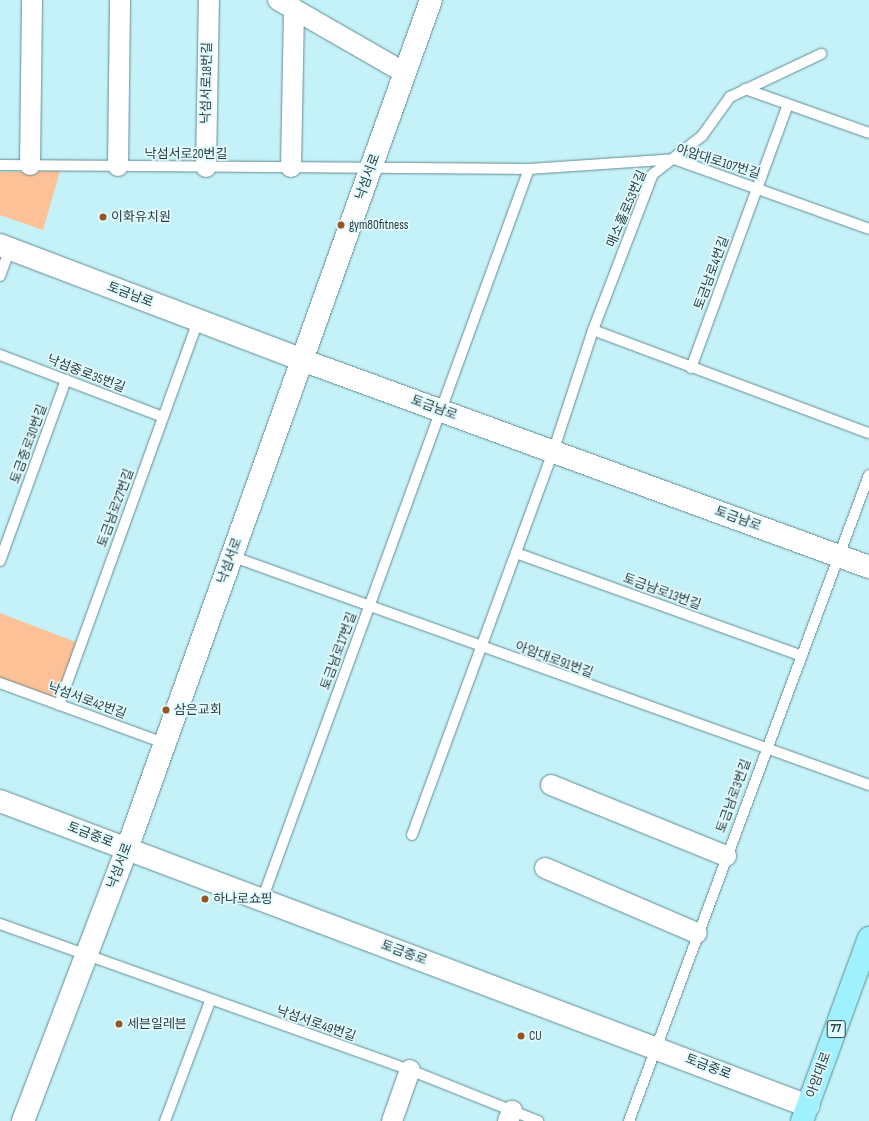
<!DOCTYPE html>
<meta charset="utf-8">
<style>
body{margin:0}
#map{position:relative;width:869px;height:1121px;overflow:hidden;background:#c5f1f8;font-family:"Sofia Sans Condensed","Noto Sans KR",sans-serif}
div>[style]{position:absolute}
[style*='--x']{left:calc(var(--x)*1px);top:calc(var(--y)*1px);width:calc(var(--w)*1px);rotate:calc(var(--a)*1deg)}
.green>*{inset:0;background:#fcc197}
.roads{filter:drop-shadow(0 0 1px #628c92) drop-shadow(0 0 1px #628c92)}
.service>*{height:10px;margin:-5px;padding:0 5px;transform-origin:5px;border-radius:5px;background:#fff}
.minor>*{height:20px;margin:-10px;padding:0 10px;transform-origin:10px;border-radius:10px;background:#fff}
.tertiary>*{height:22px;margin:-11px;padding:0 11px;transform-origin:11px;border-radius:11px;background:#fff}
.primary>*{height:22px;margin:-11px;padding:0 11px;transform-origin:11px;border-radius:11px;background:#9ef1fd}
.dots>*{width:11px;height:11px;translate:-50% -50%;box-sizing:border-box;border:2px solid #e0fafe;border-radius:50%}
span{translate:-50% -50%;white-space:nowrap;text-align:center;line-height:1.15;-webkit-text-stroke:3.5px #e0fafe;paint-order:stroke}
.shield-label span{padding:1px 3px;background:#e0fafe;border:1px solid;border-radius:3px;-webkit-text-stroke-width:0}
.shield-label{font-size:12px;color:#2c3d40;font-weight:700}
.street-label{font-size:13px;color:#2c3d40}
.poi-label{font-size:13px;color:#2c3d40}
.left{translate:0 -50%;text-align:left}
</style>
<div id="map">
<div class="green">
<div style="clip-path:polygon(60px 171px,43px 230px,0 215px,0 172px)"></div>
<div style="clip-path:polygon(0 613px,76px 642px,57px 700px,0 679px)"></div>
</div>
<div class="roads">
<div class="service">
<div style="--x:745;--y:89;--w:132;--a:19.5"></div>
<div style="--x:0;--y:165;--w:529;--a:0.43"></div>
<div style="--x:529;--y:169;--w:145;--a:-3.9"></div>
<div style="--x:674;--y:159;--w:207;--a:19.7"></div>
<div style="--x:0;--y:276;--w:29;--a:-70"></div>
<div style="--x:593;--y:330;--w:295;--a:20.5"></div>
<div style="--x:0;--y:355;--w:174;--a:20.8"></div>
<div style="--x:691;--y:368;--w:280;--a:-69.8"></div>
<div style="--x:516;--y:553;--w:302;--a:19.8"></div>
<div style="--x:231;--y:556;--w:678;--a:19.74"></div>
<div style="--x:0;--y:561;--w:193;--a:-70"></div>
<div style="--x:0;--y:683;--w:175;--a:20.1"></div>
<div style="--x:59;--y:705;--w:408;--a:-70.1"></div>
<div style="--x:412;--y:835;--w:408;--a:-69.8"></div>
<div style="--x:553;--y:452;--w:128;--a:-71.8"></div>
<div style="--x:593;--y:330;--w:167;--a:-69"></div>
<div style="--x:653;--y:174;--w:62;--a:-37.8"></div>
<div style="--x:702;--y:136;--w:48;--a:-54.3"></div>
<div style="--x:730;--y:97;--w:101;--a:-25.3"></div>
<div style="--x:262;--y:900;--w:778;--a:-69.94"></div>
<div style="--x:0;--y:924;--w:435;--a:19.6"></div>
<div style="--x:410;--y:1070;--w:138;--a:21.7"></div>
<div style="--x:165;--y:1121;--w:128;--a:-69.4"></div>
<div style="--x:629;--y:1121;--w:689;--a:-69.62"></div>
</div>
<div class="minor">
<div style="--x:278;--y:0;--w:146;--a:29.9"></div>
<div style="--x:30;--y:165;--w:165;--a:-89.3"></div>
<div style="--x:118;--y:166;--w:166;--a:-89.3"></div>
<div style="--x:206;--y:167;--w:167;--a:-89"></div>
<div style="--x:291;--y:167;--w:158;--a:-88.9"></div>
<div style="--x:551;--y:785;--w:189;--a:22.1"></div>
<div style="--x:545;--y:868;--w:165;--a:23.2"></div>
<div style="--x:392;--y:1121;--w:54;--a:-70.6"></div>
<div style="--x:508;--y:1121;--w:11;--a:-68"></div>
</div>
<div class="tertiary">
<div style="--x:0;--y:245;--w:323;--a:20.8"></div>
<div style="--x:302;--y:360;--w:604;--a:20.06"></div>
<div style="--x:0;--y:801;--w:864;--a:20.68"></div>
<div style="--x:23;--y:1121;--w:291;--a:-69.1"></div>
<div style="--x:127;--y:849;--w:902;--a:-70.3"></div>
</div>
<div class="primary">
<div style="--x:802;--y:1121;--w:195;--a:-69.9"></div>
</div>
</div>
<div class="dots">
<div style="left:103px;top:217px;background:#955520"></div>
<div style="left:341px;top:225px;background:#955520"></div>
<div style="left:166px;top:710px;background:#955520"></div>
<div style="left:205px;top:899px;background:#955520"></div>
<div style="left:119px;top:1024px;background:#955520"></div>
<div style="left:521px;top:1036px;background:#955520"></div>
</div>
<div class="shield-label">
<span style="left:836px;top:1029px">77</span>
</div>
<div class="street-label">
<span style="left:207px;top:83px;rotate:-89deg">낙섬서로18번길</span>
<span style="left:186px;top:154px">낙섬서로20번길</span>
<span style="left:718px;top:162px;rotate:17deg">아암대로107번길</span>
<span style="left:368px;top:177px;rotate:-70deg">낙섬서로</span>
<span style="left:627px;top:209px;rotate:-67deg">매소홀로53번길</span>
<span style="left:712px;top:273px;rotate:-70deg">토금남로4번길</span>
<span style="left:130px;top:295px;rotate:21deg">토금남로</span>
<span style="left:86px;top:374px;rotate:21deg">낙섬중로35번길</span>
<span style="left:434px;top:408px;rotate:20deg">토금남로</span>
<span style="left:29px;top:444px;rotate:-70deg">토금중로30번길</span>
<span style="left:116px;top:508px;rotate:-70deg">토금남로27번길</span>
<span style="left:738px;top:519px;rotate:20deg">토금남로</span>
<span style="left:230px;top:561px;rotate:-70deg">낙섬서로</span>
<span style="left:662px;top:592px;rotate:20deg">토금남로13번길</span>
<span style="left:339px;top:651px;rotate:-70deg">토금남로17번길</span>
<span style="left:554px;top:660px;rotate:20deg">아암대로91번길</span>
<span style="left:87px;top:701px;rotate:20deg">낙섬서로42번길</span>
<span style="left:734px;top:796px;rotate:-70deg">토금남로3번길</span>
<span style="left:90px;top:835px;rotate:21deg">토금중로</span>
<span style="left:120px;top:866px;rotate:-69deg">낙섬서로</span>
<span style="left:404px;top:953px;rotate:20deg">토금중로</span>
<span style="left:316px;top:1024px;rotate:19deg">낙섬서로49번길</span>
<span style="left:708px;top:1067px;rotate:21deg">토금중로</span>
<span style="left:819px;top:1075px;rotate:-70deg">아암대로</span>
</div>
<div class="poi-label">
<span class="left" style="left:111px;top:217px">이화유치원</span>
<span class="left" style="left:349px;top:225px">gym80fitness</span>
<span class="left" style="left:174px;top:710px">삼은교회</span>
<span class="left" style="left:213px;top:899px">하나로쇼핑</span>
<span class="left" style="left:127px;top:1024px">세븐일레븐</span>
<span class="left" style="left:529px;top:1036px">CU</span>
</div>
</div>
